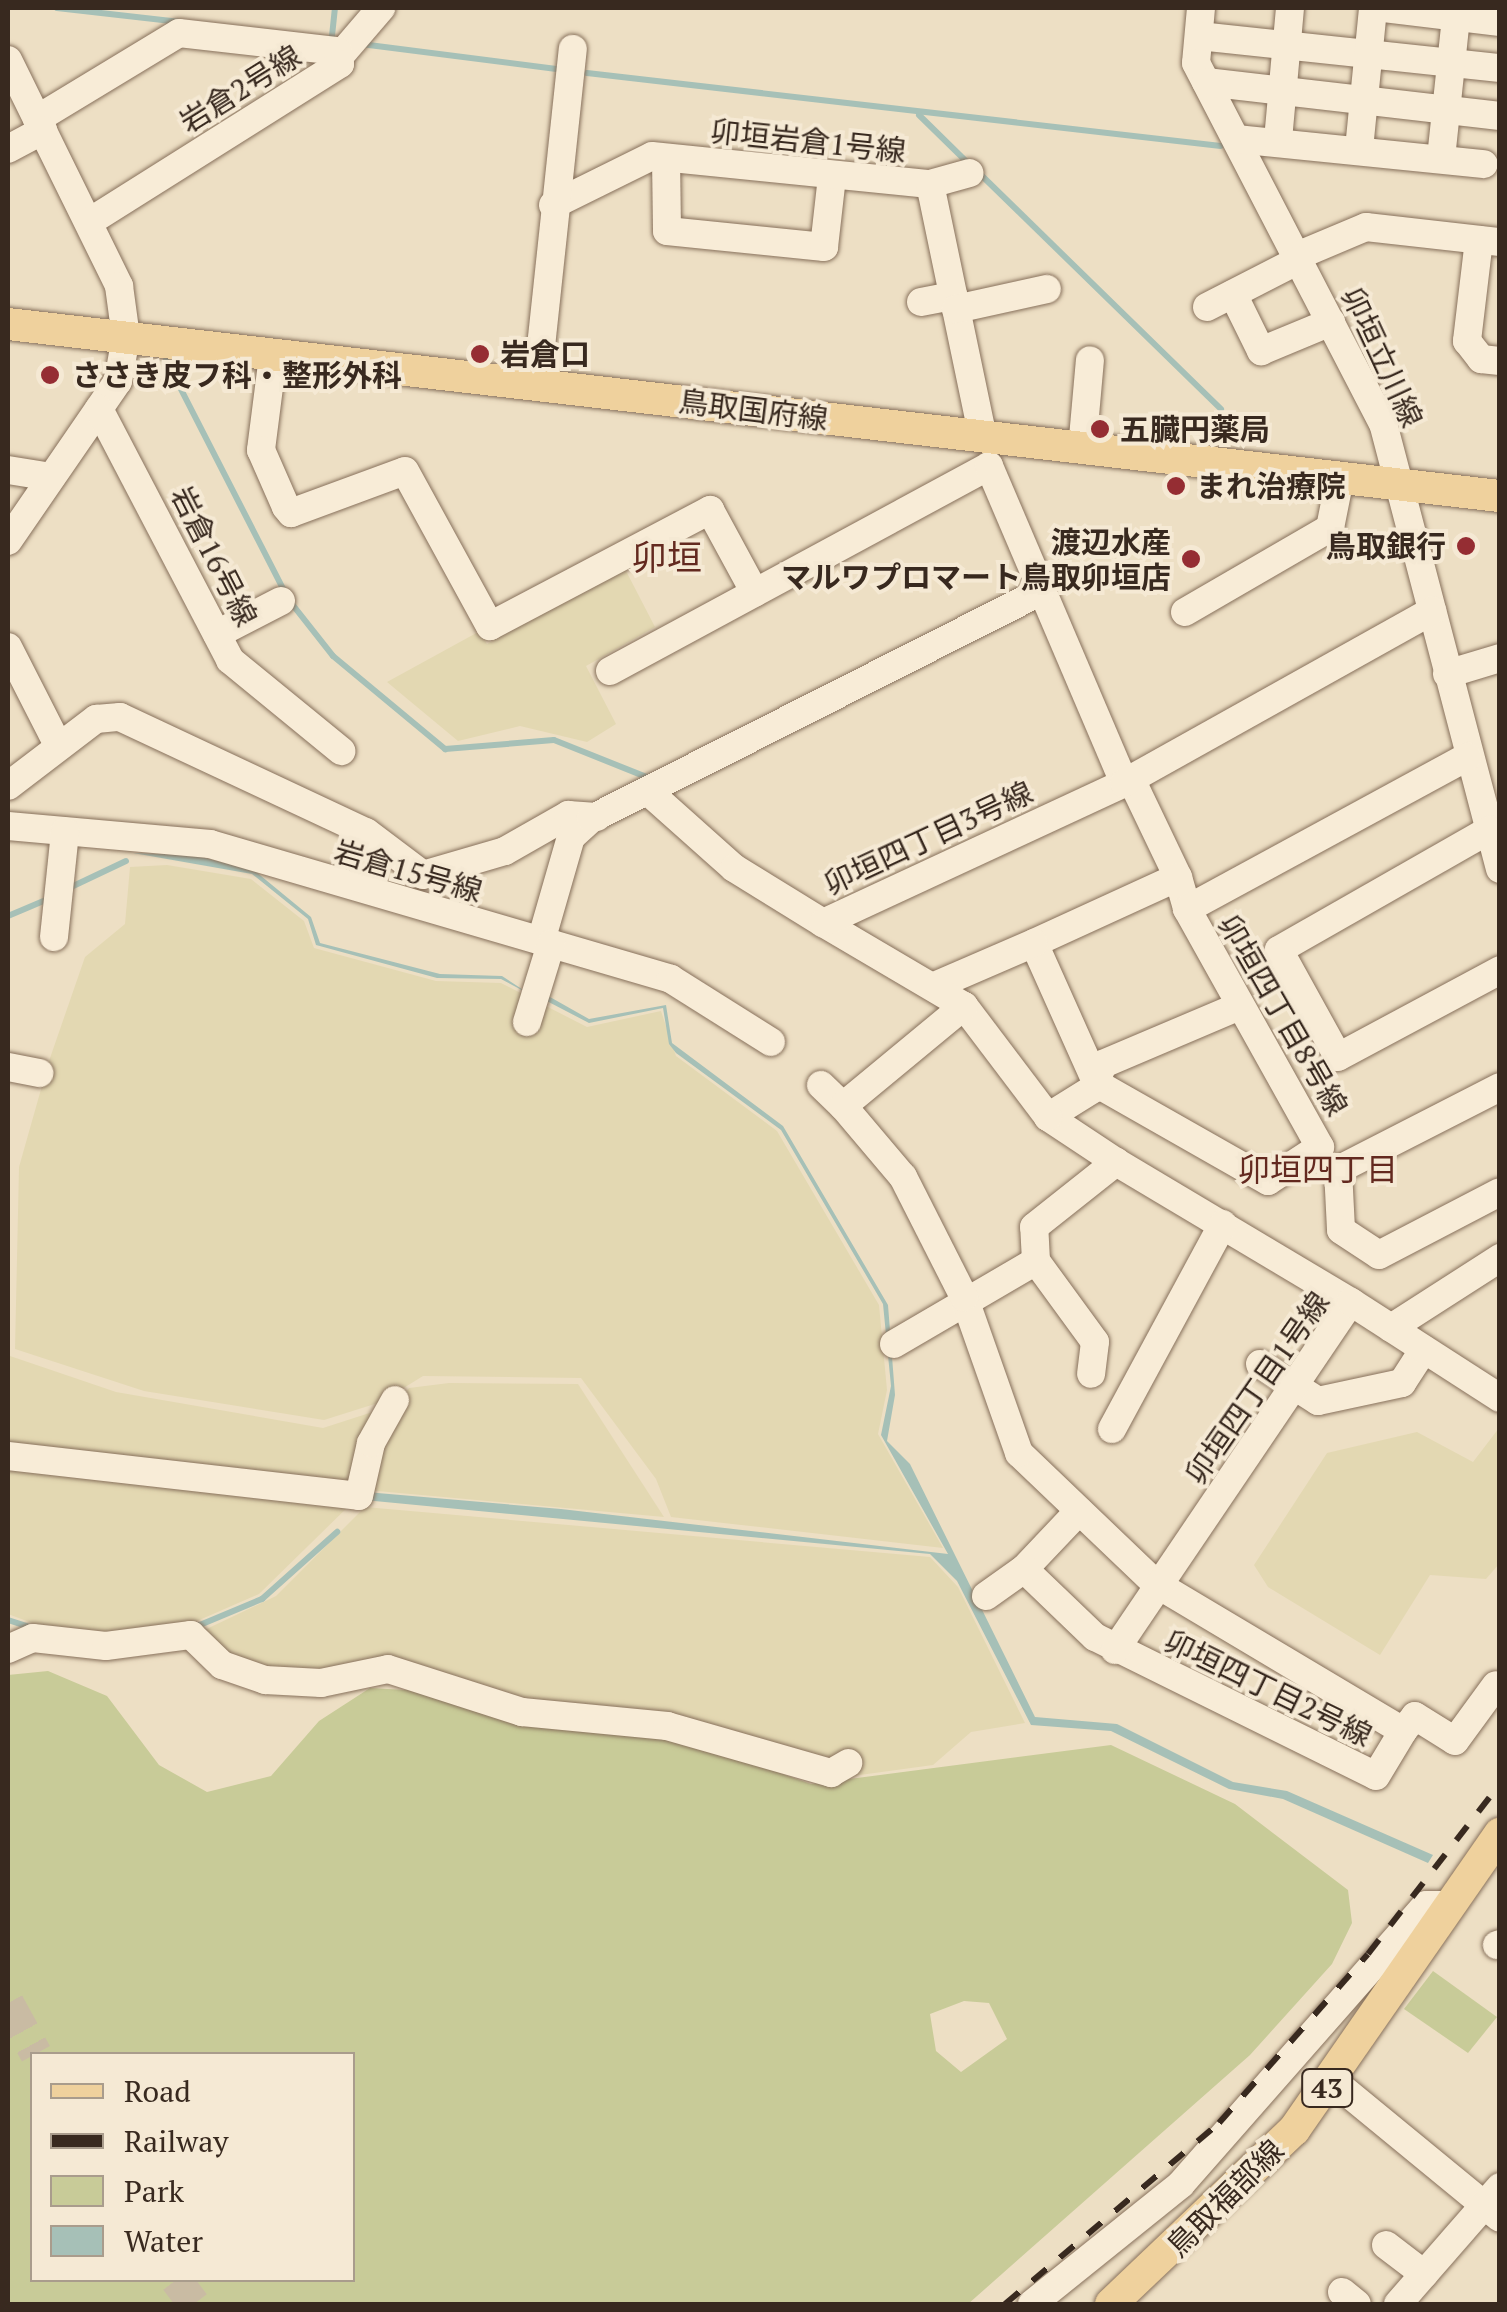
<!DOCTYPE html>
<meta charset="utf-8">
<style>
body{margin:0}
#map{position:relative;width:1507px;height:2312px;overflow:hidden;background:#eddfc4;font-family:"PT Serif","Noto Sans JP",serif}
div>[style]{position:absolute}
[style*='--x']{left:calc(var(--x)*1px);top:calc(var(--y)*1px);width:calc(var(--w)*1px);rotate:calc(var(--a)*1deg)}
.farmland>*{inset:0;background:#e3d8b2}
.green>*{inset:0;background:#c8cb98}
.water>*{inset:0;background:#a6c0b7}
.stream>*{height:6px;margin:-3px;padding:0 3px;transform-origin:3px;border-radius:3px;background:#a6c0b7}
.major-tunnel>*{height:32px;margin-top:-16px;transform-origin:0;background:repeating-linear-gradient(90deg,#c9bba3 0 32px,transparent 0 48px)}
.roads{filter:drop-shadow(0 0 2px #87705b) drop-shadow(0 0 2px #87705b)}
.minor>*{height:28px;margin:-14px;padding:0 14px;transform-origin:14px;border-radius:14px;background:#f8ecd7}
.major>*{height:32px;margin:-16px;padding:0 16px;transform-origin:16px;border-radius:16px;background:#efd19d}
.rail>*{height:6px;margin-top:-3px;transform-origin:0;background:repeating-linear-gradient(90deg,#38291f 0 18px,transparent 0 36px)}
.dots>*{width:28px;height:28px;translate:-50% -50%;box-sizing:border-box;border:5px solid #f5e9d4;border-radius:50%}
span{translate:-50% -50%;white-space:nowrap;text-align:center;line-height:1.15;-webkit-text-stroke:8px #f5e9d4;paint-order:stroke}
.shield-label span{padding:2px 8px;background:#f5e9d4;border:2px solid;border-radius:8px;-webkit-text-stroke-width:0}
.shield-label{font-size:28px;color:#38291f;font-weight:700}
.street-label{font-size:30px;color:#38291f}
.poi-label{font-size:30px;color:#38291f;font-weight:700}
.left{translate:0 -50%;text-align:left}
.right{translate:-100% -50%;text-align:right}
.neighbourhood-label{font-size:32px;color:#63291f}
.quarter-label{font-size:35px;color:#63291f}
.frame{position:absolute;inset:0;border:10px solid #38291f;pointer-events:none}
.legend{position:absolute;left:30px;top:2052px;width:325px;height:230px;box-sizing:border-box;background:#f5e9d4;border:2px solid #a99c8c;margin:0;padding:12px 18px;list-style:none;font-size:30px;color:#38291f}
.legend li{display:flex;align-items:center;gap:20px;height:50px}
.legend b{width:50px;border:2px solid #a99c8c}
</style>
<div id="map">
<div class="farmland">
<div style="clip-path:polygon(625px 569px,655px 627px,586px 666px,616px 724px,587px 742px,520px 726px,458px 741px,387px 682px,480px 631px,487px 644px)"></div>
<div style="clip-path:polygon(167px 865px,251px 879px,304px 921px,314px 948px,436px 981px,501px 983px,587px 1027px,661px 1011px,676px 1056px,777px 1131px,879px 1305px,887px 1390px,878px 1434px,943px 1548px,671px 1517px,656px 1479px,581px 1378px,423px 1376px,381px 1402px,324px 1420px,144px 1391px,15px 1349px,19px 1167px,49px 1061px,85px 957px,125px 924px,130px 867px)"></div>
<div style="clip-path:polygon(10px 1356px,116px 1392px,323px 1428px,385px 1408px,356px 1488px,8px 1452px)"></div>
<div style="clip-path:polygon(449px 1383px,578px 1384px,664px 1517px,366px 1490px,389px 1412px,409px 1388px)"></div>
<div style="clip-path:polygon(1499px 1428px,1499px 1564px,1486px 1579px,1430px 1575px,1380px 1655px,1268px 1587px,1254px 1565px,1327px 1453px,1417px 1432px,1473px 1462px)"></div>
<div style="clip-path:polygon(8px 1462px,356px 1499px,259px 1594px,197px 1621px,119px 1634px,48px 1629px,8px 1614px)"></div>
<div style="clip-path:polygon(365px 1507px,930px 1557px,958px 1587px,1025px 1723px,971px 1732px,933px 1765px,845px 1777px,846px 1765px,566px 1711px,422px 1673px,265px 1677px,196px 1634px,276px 1596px)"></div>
</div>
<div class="green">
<div style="clip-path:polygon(evenodd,48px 1671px,107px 1696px,159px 1765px,207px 1792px,271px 1776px,319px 1721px,370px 1688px,441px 1692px,683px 1739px,811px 1784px,1111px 1745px,1235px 1804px,1348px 1890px,1352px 1923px,1332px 1964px,1250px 2055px,968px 2304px,8px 2304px,8px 1675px,48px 1671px,964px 2001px,989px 2003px,1007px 2039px,961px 2072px,936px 2051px,930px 2014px,964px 2001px,48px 1671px,32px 2054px,352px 2054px,352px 2280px,32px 2280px,32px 2054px)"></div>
<div style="clip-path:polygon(1433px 1971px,1497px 2017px,1468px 2053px,1404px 2009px)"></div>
</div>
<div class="water">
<div style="clip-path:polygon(133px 853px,194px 855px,255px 871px,311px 917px,320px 943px,440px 974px,502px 976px,531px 995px,501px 979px,437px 978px,316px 945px,308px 919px,252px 874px)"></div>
<div style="clip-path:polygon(550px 997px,589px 1019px,666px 1005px,672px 1043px,783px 1126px,888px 1305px,895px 1395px,887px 1441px,910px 1464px,1035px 1717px,1117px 1724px,1233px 1782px,1287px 1791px,1433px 1855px,1428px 1863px,1283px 1799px,1229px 1789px,1111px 1731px,1031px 1725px,957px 1581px,930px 1554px,364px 1500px,366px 1492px,561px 1509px,948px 1554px,881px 1435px,891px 1386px,883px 1304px,781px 1130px,676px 1053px,669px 1044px,663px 1008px,589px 1023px,541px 998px)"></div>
</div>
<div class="stream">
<div style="--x:57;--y:8;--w:124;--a:6.5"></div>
<div style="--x:332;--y:36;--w:28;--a:-84"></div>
<div style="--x:361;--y:44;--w:197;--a:7.3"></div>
<div style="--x:587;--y:73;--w:638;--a:6.57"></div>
<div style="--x:919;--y:115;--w:69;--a:44.4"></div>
<div style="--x:977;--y:171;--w:341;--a:44.3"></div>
<div style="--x:166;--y:360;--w:259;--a:62.9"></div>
<div style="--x:292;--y:604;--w:66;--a:51.7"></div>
<div style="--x:333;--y:656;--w:146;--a:39.7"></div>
<div style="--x:445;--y:749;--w:109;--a:-4.7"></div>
<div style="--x:554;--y:740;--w:108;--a:21.8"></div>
<div style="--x:69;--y:888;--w:63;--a:-25.3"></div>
<div style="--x:8;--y:916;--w:43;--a:-23"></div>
<div style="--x:8;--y:1620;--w:23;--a:18"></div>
<div style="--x:195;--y:1627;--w:73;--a:-22.7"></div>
<div style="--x:262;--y:1599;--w:101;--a:-41.8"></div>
</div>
<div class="major-tunnel">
<div style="--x:8;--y:2003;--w:58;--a:61.2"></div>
<div style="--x:176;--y:2280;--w:30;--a:53"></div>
</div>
<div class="roads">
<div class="minor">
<div style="--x:1201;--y:8;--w:55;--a:95.2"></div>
<div style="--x:1196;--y:63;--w:406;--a:62.6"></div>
<div style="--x:1383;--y:423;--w:461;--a:75.3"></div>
<div style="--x:1384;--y:8;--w:117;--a:6.9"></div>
<div style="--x:1199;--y:36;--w:303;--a:6.1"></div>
<div style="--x:339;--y:57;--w:65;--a:-49.4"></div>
<div style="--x:8;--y:60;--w:252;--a:63.8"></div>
<div style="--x:119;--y:286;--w:51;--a:82.2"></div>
<div style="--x:126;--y:337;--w:45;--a:100.3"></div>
<div style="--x:118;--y:381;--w:194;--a:124.5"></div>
<div style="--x:1206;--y:82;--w:296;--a:6.6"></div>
<div style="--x:37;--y:119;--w:166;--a:-31.2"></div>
<div style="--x:179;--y:33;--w:160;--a:6.5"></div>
<div style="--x:338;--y:51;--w:13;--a:81"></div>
<div style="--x:340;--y:64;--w:297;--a:147.8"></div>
<div style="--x:1236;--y:139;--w:249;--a:5.8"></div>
<div style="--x:1278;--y:140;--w:133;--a:-84.8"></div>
<div style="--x:8;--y:149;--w:40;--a:-28"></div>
<div style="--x:1359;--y:149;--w:142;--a:-84.3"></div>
<div style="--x:666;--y:158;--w:73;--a:89.2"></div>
<div style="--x:667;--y:231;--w:158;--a:5.8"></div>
<div style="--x:824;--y:247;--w:70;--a:-83.5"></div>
<div style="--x:1441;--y:158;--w:151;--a:-83.9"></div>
<div style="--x:930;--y:184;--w:41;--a:-15.4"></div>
<div style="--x:553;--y:205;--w:110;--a:-26.3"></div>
<div style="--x:652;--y:156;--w:279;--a:5.8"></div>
<div style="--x:930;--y:184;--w:258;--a:78.2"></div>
<div style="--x:1479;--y:240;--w:102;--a:96.8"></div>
<div style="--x:1467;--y:341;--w:23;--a:52"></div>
<div style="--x:1481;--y:359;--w:19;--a:6"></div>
<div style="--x:1297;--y:256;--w:75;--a:-22.8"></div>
<div style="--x:1366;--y:227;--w:135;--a:6.4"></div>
<div style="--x:1233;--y:294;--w:64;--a:63.8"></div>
<div style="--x:1261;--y:351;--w:76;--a:-22.5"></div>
<div style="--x:921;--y:302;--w:33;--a:-11"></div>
<div style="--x:1207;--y:307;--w:103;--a:-27.1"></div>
<div style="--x:956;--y:309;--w:93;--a:-12.4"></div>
<div style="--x:273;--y:356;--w:95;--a:97.3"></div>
<div style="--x:261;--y:450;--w:62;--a:66.3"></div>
<div style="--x:286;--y:507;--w:8;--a:50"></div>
<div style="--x:291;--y:513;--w:121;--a:-20.2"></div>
<div style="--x:405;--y:471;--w:177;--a:61.3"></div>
<div style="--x:490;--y:626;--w:249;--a:-27.8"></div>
<div style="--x:710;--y:510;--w:94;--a:61.5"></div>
<div style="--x:537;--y:384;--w:337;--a:-83.9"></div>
<div style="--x:99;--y:409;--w:283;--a:62.4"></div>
<div style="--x:230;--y:660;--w:144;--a:39.3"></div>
<div style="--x:1082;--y:449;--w:89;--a:-84.9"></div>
<div style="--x:8;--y:470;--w:44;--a:9.2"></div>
<div style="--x:1185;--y:612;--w:168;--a:-30.1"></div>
<div style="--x:1330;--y:528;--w:51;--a:-78.7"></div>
<div style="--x:217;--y:634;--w:72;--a:-27.3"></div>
<div style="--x:8;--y:647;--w:110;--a:63"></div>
<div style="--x:610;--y:671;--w:431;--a:-28.4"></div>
<div style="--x:989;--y:466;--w:345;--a:66.9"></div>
<div style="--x:1447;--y:674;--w:55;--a:-16.8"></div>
<div style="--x:1131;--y:779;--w:109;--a:64.4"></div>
<div style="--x:8;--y:786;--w:111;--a:-37.3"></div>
<div style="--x:96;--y:719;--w:24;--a:-5"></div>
<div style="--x:120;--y:717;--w:272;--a:25.1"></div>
<div style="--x:366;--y:832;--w:71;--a:37"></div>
<div style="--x:423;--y:875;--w:85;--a:-16.3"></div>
<div style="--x:505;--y:851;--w:73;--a:-29.7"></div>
<div style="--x:568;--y:815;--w:29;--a:4"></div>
<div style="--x:651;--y:794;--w:111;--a:41.7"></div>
<div style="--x:734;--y:868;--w:105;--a:31.7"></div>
<div style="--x:8;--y:826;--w:203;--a:5.1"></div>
<div style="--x:210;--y:844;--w:480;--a:16.3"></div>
<div style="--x:671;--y:979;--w:118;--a:32.2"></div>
<div style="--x:1489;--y:830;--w:242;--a:150.3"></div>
<div style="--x:1279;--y:950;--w:122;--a:61.1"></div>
<div style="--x:1338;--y:1057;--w:184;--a:-28.2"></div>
<div style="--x:1187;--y:909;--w:273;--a:60.8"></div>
<div style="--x:1320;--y:1147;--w:62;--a:146.8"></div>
<div style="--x:1268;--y:1181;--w:197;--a:-150.4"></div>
<div style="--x:1097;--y:1084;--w:154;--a:-114.1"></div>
<div style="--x:1034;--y:943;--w:158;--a:-24.6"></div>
<div style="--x:1178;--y:877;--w:33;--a:74"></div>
<div style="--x:1187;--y:909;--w:319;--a:-28.5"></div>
<div style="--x:54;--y:937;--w:106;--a:-84"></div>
<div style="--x:541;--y:941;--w:108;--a:-73.9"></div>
<div style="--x:571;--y:837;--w:27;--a:-42"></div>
<div style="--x:591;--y:819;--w:503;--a:-26.82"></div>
<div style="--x:939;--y:984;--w:103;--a:-23.3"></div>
<div style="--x:527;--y:1022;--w:82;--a:-72.9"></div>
<div style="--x:8;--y:1067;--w:32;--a:11"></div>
<div style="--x:821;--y:1085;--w:30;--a:44"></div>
<div style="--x:1500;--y:1087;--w:182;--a:152.9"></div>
<div style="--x:1338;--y:1170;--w:60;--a:87.1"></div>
<div style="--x:1341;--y:1230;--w:45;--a:33.3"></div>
<div style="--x:1379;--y:1255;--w:136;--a:-27.5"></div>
<div style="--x:1048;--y:1117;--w:53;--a:-31.9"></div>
<div style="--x:1093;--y:1089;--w:27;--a:-68"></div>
<div style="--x:1103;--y:1064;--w:143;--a:-23"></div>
<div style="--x:1116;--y:1162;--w:274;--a:30.8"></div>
<div style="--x:1036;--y:1261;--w:100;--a:53.9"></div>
<div style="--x:1095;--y:1342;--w:32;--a:97"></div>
<div style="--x:1391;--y:1328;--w:130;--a:-32.7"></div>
<div style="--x:894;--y:1344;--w:164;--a:-30.3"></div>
<div style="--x:1036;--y:1261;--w:34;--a:-93"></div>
<div style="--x:1034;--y:1227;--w:105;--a:-38.4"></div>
<div style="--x:1116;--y:1162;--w:82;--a:-146.5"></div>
<div style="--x:1048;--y:1117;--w:139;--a:-127.1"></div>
<div style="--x:1260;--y:1364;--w:69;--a:32.5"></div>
<div style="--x:1318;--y:1401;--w:86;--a:-12.1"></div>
<div style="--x:1402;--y:1383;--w:40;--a:-57.1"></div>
<div style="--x:1112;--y:1429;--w:233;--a:-61.6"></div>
<div style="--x:8;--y:1456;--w:353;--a:6.5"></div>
<div style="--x:359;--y:1496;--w:54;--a:-77.2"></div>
<div style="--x:371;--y:1443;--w:49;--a:-60.8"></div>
<div style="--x:1079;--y:1511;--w:80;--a:133.5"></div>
<div style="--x:1024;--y:1569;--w:98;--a:43.8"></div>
<div style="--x:1095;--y:1637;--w:313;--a:26.3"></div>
<div style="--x:1376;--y:1776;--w:52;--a:-59"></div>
<div style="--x:1403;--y:1731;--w:289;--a:-149.2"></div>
<div style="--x:1155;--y:1583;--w:188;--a:-136.3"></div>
<div style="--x:1019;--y:1453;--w:165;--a:-109.4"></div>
<div style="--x:964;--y:1297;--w:135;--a:-116.9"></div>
<div style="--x:903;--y:1177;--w:93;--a:-130.2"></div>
<div style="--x:843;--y:1106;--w:157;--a:-39.6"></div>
<div style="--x:964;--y:1006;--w:164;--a:-149.5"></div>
<div style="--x:823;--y:923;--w:332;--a:-24.9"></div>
<div style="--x:1124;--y:783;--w:353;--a:-29.2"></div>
<div style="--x:986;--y:1596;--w:47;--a:-35.4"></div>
<div style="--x:8;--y:1649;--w:27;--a:-24"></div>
<div style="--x:33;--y:1638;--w:73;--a:6.3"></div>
<div style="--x:106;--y:1646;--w:86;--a:-7.4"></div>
<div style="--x:191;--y:1635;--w:43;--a:44.1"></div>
<div style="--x:222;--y:1665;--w:46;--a:19.2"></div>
<div style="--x:265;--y:1680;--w:56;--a:3.1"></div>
<div style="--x:321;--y:1683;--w:68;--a:-11.8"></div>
<div style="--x:388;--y:1669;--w:141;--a:17.8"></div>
<div style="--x:522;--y:1712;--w:146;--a:5.5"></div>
<div style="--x:667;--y:1726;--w:171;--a:16"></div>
<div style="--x:831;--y:1773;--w:20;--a:-30"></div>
<div style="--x:1115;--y:1650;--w:420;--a:-55.9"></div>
<div style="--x:1351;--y:1302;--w:177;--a:32.8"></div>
<div style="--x:1403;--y:1731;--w:19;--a:-51"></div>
<div style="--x:1415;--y:1716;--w:47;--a:32"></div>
<div style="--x:1455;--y:1741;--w:69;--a:-53.8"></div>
<div style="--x:1497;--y:1945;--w:3;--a:-18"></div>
<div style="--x:1332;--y:2080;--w:217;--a:39.4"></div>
<div style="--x:1386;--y:2245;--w:48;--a:37.3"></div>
<div style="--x:1342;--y:2292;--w:19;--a:39"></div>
<div style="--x:1032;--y:2304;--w:191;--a:-38.8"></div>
<div style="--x:1181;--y:2184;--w:371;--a:-48.7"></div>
<div style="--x:1426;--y:1905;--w:24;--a:0"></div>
<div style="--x:1398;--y:2304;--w:155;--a:-48.9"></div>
</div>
<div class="major">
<div style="--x:8;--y:324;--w:1502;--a:6.58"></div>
<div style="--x:1111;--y:2304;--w:253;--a:-43.6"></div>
<div style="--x:1294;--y:2130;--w:361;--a:-55.2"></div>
</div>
</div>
<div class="rail">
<div style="--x:1005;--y:2304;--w:280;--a:-40.2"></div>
<div style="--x:1219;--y:2123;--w:225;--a:-48.6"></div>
<div style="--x:1368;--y:1954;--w:215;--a:-52.2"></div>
</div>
<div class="dots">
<div style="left:480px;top:354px;background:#952d33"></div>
<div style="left:50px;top:375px;background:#952d33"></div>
<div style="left:1100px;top:429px;background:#952d33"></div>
<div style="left:1176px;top:486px;background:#952d33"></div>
<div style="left:1466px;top:546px;background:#952d33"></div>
<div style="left:1191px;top:559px;background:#952d33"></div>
</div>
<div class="shield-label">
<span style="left:1327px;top:2088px">43</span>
</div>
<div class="street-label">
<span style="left:240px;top:89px;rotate:-32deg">岩倉2号線</span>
<span style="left:808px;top:141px;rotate:6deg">卯垣岩倉1号線</span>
<span style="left:1382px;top:357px;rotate:65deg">卯垣立川線</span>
<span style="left:753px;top:410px;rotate:7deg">鳥取国府線</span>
<span style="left:214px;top:556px;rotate:63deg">岩倉16号線</span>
<span style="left:928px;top:838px;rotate:-25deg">卯垣四丁目3号線</span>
<span style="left:408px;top:871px;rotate:16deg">岩倉15号線</span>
<span style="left:1283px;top:1015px;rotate:60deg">卯垣四丁目8号線</span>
<span style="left:1257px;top:1388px;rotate:-55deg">卯垣四丁目1号線</span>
<span style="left:1268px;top:1688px;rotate:26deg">卯垣四丁目2号線</span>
<span style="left:1225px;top:2198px;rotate:-45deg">鳥取福部線</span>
</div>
<div class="poi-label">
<span class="left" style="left:500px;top:354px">岩倉口</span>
<span class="left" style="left:72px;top:375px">ささき皮フ科・整形外科</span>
<span class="left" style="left:1120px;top:429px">五臓円薬局</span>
<span class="left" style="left:1196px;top:486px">まれ治療院</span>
<span class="right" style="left:1171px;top:559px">渡辺水産<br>マルワプロマート鳥取卯垣店</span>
<span class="right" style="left:1446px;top:546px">鳥取銀行</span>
</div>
<div class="neighbourhood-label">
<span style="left:1318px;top:1169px">卯垣四丁目</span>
</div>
<div class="quarter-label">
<span style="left:667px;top:557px">卯垣</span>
</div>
<div class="frame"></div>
<ul class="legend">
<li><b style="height:12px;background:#efd19d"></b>Road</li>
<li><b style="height:12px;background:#38291f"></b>Railway</li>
<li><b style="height:28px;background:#c8cb98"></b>Park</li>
<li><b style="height:28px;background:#a6c0b7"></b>Water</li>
</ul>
</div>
